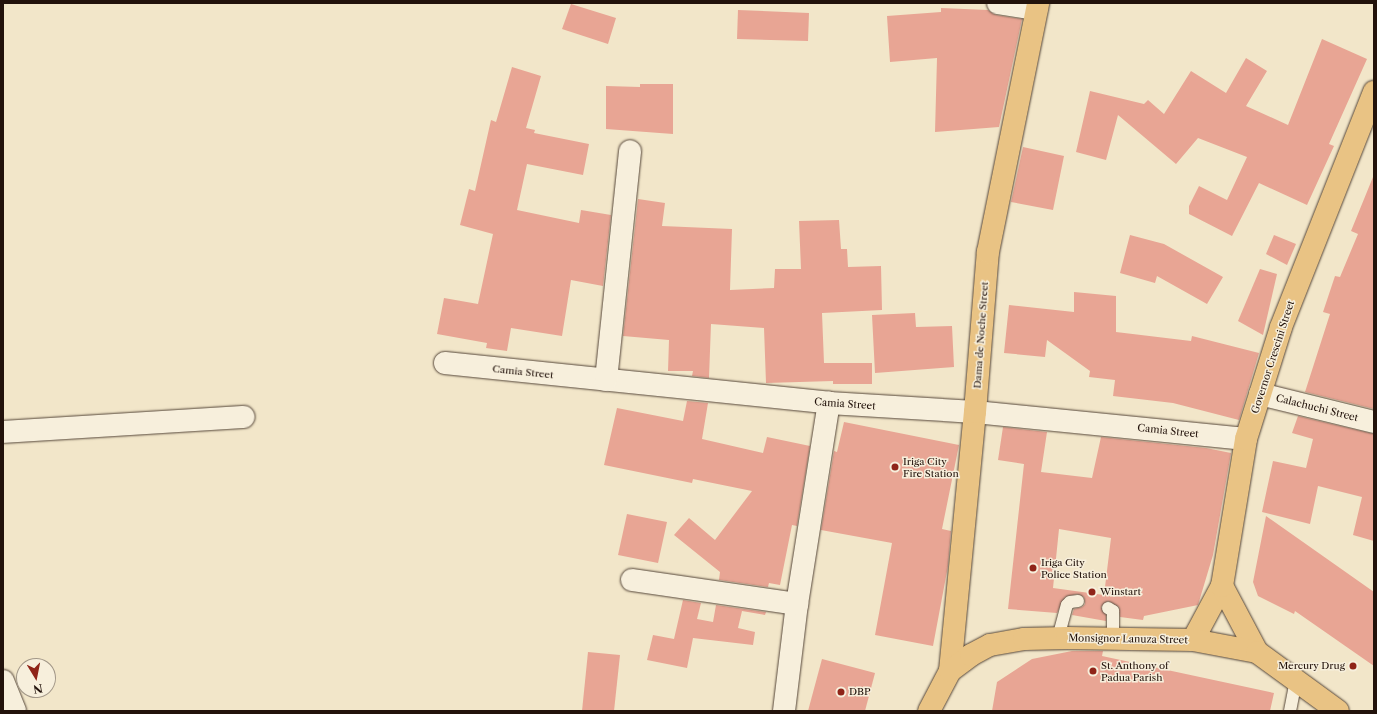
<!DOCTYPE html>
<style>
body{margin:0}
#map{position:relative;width:1377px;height:714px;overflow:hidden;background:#f2e6c9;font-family:"Libre Caslon Text",serif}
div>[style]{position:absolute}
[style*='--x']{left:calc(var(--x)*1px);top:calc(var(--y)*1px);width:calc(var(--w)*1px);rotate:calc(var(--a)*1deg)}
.building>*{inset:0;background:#e8a594}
.roads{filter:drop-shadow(0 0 1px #56473a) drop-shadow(0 0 1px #56473a)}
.lane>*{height:12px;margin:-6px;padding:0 6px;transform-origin:6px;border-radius:6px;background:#f7efdc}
.street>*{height:22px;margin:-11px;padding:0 11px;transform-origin:11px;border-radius:11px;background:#f7efdc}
.primary>*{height:22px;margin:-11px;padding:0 11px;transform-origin:11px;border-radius:11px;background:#e9c384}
.dots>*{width:11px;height:11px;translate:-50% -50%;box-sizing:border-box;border:2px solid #f7efdc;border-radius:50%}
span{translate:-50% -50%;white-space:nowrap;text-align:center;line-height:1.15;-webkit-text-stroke:3px #f7efdc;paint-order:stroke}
.street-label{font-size:10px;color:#22120b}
.poi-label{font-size:10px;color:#22120b}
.left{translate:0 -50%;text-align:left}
.right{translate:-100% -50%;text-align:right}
.frame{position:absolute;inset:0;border:4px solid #22120b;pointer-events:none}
.north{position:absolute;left:16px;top:658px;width:40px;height:40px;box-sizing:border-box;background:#f7efdc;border:1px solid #a29788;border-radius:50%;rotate:170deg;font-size:11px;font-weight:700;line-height:16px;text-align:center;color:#22120b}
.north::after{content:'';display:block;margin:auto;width:14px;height:18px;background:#8f2418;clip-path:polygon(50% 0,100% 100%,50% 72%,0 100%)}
</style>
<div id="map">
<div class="building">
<div style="clip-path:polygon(571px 4px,616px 18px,608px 44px,562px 29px)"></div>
<div style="clip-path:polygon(941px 8px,988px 10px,996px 15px,1022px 19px,999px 127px,935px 132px,937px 58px,890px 62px,887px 16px,941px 12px)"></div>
<div style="clip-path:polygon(738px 10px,809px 13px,808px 41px,737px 39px)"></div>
<div style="clip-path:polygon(1322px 39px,1367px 59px,1329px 144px,1334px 146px,1307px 205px,1259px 183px,1232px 236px,1189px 214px,1189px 206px,1199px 186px,1227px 200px,1247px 157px,1198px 138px,1176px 164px,1118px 115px,1106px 160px,1076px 152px,1090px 91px,1144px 104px,1148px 100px,1164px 114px,1191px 71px,1226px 93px,1246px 58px,1267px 71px,1246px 106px,1288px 125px)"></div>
<div style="clip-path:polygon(512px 67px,541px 76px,526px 128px,535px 130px,534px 133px,589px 144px,583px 175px,527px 164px,517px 210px,579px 223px,581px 210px,611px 215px,603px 286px,571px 280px,562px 336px,511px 328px,507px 351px,486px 348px,487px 343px,437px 334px,444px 298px,478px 304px,493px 234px,460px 225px,469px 189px,475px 191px,491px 120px,496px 122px)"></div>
<div style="clip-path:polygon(640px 84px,673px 84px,673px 134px,606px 129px,606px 86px,640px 87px)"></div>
<div style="clip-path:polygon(1023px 147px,1064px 156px,1053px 210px,1011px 202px)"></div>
<div style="clip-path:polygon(1373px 177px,1374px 177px,1374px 409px,1305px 392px,1330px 314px,1323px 312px,1335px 276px,1340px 277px,1358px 234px,1351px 231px)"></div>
<div style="clip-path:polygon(638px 199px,665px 203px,662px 226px,732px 229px,730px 290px,774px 288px,775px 269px,801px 269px,799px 221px,839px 220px,841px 249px,847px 249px,848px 267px,881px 266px,882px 310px,822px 313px,824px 363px,872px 363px,872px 384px,833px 384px,833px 381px,766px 383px,764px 328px,711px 324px,709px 378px,692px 376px,693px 371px,668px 371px,669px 340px,623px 336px)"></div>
<div style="clip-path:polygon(1130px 235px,1164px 244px,1223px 277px,1207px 304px,1157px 276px,1155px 283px,1120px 273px)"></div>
<div style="clip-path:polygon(1274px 235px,1296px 244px,1287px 265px,1266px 254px)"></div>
<div style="clip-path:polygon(1260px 269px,1277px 274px,1263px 335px,1238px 321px)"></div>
<div style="clip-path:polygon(1074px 292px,1116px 296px,1116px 332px,1191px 341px,1192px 336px,1259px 353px,1239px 420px,1173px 403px,1113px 396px,1115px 380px,1089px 377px,1090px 371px,1047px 340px,1045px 357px,1004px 353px,1009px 305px,1074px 312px)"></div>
<div style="clip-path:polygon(915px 313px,916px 327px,952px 326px,954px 367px,875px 373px,872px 315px)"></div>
<div style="clip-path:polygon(687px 401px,708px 403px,702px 439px,763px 453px,767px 437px,810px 446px,797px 526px,792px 525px,780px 585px,769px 583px,768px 587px,719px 580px,720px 572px,674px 535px,689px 518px,715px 540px,752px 491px,693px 479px,692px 483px,604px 465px,617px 408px,683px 421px)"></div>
<div style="clip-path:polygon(1298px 416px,1374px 434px,1374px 541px,1353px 535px,1362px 497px,1318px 486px,1310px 524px,1262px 512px,1273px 461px,1306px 468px,1313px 439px,1292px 433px)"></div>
<div style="clip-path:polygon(844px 422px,959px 445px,942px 529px,951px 531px,948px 566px,933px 646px,875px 635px,892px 543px,821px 530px,834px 451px,837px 452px)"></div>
<div style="clip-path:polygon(evenodd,1003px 427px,1047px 432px,1041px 472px,1092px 478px,1101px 437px,1206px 448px,1231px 453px,1213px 555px,1198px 605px,1144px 616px,1143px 620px,1120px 617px,1119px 607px,1108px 601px,1101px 607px,1106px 615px,1106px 621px,1072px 615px,1074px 609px,1082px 607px,1085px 604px,1084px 597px,1077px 594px,1065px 597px,1057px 613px,1008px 609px,1024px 464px,998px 460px,1003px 427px,1059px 529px,1111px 538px,1104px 595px,1053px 588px,1059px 529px)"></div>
<div style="clip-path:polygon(627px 514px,667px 522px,658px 563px,618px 555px)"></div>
<div style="clip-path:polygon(1266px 516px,1374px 592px,1374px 666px,1295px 611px,1294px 614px,1258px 596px,1253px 582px)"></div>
<div style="clip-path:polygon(683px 600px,701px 603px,697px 619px,713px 622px,716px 605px,766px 612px,765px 615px,742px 611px,738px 628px,755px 632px,753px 645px,693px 638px,687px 668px,647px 660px,653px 635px,674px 639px)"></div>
<div style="clip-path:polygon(1072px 651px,1103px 651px,1102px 656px,1274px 693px,1270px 711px,992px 711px,997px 682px,1032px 659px)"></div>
<div style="clip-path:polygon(588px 652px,620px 655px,614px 711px,582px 711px)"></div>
<div style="clip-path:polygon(822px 659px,875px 673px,865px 711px,808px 711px)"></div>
</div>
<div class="roads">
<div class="lane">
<div style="--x:1108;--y:608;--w:6;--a:31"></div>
<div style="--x:1113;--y:611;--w:29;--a:90"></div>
<div style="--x:1058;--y:638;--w:34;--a:-75"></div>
<div style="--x:1067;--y:605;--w:4;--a:-45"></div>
<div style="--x:1070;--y:602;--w:8;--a:-7"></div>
<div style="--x:1290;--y:711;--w:31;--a:-79"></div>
</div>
<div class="street">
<div style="--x:998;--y:3;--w:39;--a:9"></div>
<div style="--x:445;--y:363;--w:386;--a:5.9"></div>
<div style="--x:829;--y:403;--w:146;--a:3.5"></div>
<div style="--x:975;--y:412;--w:272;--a:5.7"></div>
<div style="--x:606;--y:380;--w:230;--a:-84"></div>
<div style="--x:1260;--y:394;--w:117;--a:13.8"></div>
<div style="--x:3;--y:432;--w:241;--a:-3.6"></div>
<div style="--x:632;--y:580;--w:167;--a:8.3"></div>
<div style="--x:3;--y:681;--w:32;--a:68"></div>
<div style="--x:784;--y:711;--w:108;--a:-83.1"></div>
<div style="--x:797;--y:604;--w:204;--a:-81"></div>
</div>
<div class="primary">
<div style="--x:1193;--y:640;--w:61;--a:-61.8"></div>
<div style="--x:1257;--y:652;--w:75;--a:-117.9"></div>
<div style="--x:1222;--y:586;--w:149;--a:-80.7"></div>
<div style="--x:1246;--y:439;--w:117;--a:-72.6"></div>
<div style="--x:1281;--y:327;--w:253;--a:-68.4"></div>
<div style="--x:950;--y:671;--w:260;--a:-84.5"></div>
<div style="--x:975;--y:412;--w:161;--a:-85.4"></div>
<div style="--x:988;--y:252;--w:254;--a:-78.6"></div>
<div style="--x:929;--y:711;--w:45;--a:-62.3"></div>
<div style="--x:950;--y:671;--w:26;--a:-37"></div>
<div style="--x:971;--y:655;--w:21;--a:-28"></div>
<div style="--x:990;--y:645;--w:35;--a:-10"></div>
<div style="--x:1024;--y:639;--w:43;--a:-1.3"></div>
<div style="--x:1067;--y:638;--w:126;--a:0.9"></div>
<div style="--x:1193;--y:640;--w:65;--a:10.6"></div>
<div style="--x:1257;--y:652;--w:100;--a:36.1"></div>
</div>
</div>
<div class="dots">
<div style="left:895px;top:467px;background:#8f2418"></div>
<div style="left:1033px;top:568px;background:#8f2418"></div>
<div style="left:1092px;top:592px;background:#8f2418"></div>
<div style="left:1353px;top:666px;background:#8f2418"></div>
<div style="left:1093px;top:671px;background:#8f2418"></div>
<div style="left:841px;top:692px;background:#8f2418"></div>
</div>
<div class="street-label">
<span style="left:981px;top:335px;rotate:-86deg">Dama de Noche Street</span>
<span style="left:1273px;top:357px;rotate:-72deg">Governor Crescini Street</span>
<span style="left:523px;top:372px;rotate:6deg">Camia Street</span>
<span style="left:845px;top:404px;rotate:4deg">Camia Street</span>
<span style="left:1317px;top:408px;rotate:14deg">Calachuchi Street</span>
<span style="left:1168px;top:431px;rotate:6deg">Camia Street</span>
<span style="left:1128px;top:639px;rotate:1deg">Monsignor Lanuza Street</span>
</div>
<div class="poi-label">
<span class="left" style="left:903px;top:467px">Iriga City<br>Fire Station</span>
<span class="left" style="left:1041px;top:568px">Iriga City<br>Police Station</span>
<span class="left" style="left:1100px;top:592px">Winstart</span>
<span class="left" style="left:1101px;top:671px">St. Anthony of<br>Padua Parish</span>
<span class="right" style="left:1345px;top:666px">Mercury Drug</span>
<span class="left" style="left:849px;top:692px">DBP</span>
</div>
<div class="frame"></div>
<div class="north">N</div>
</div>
